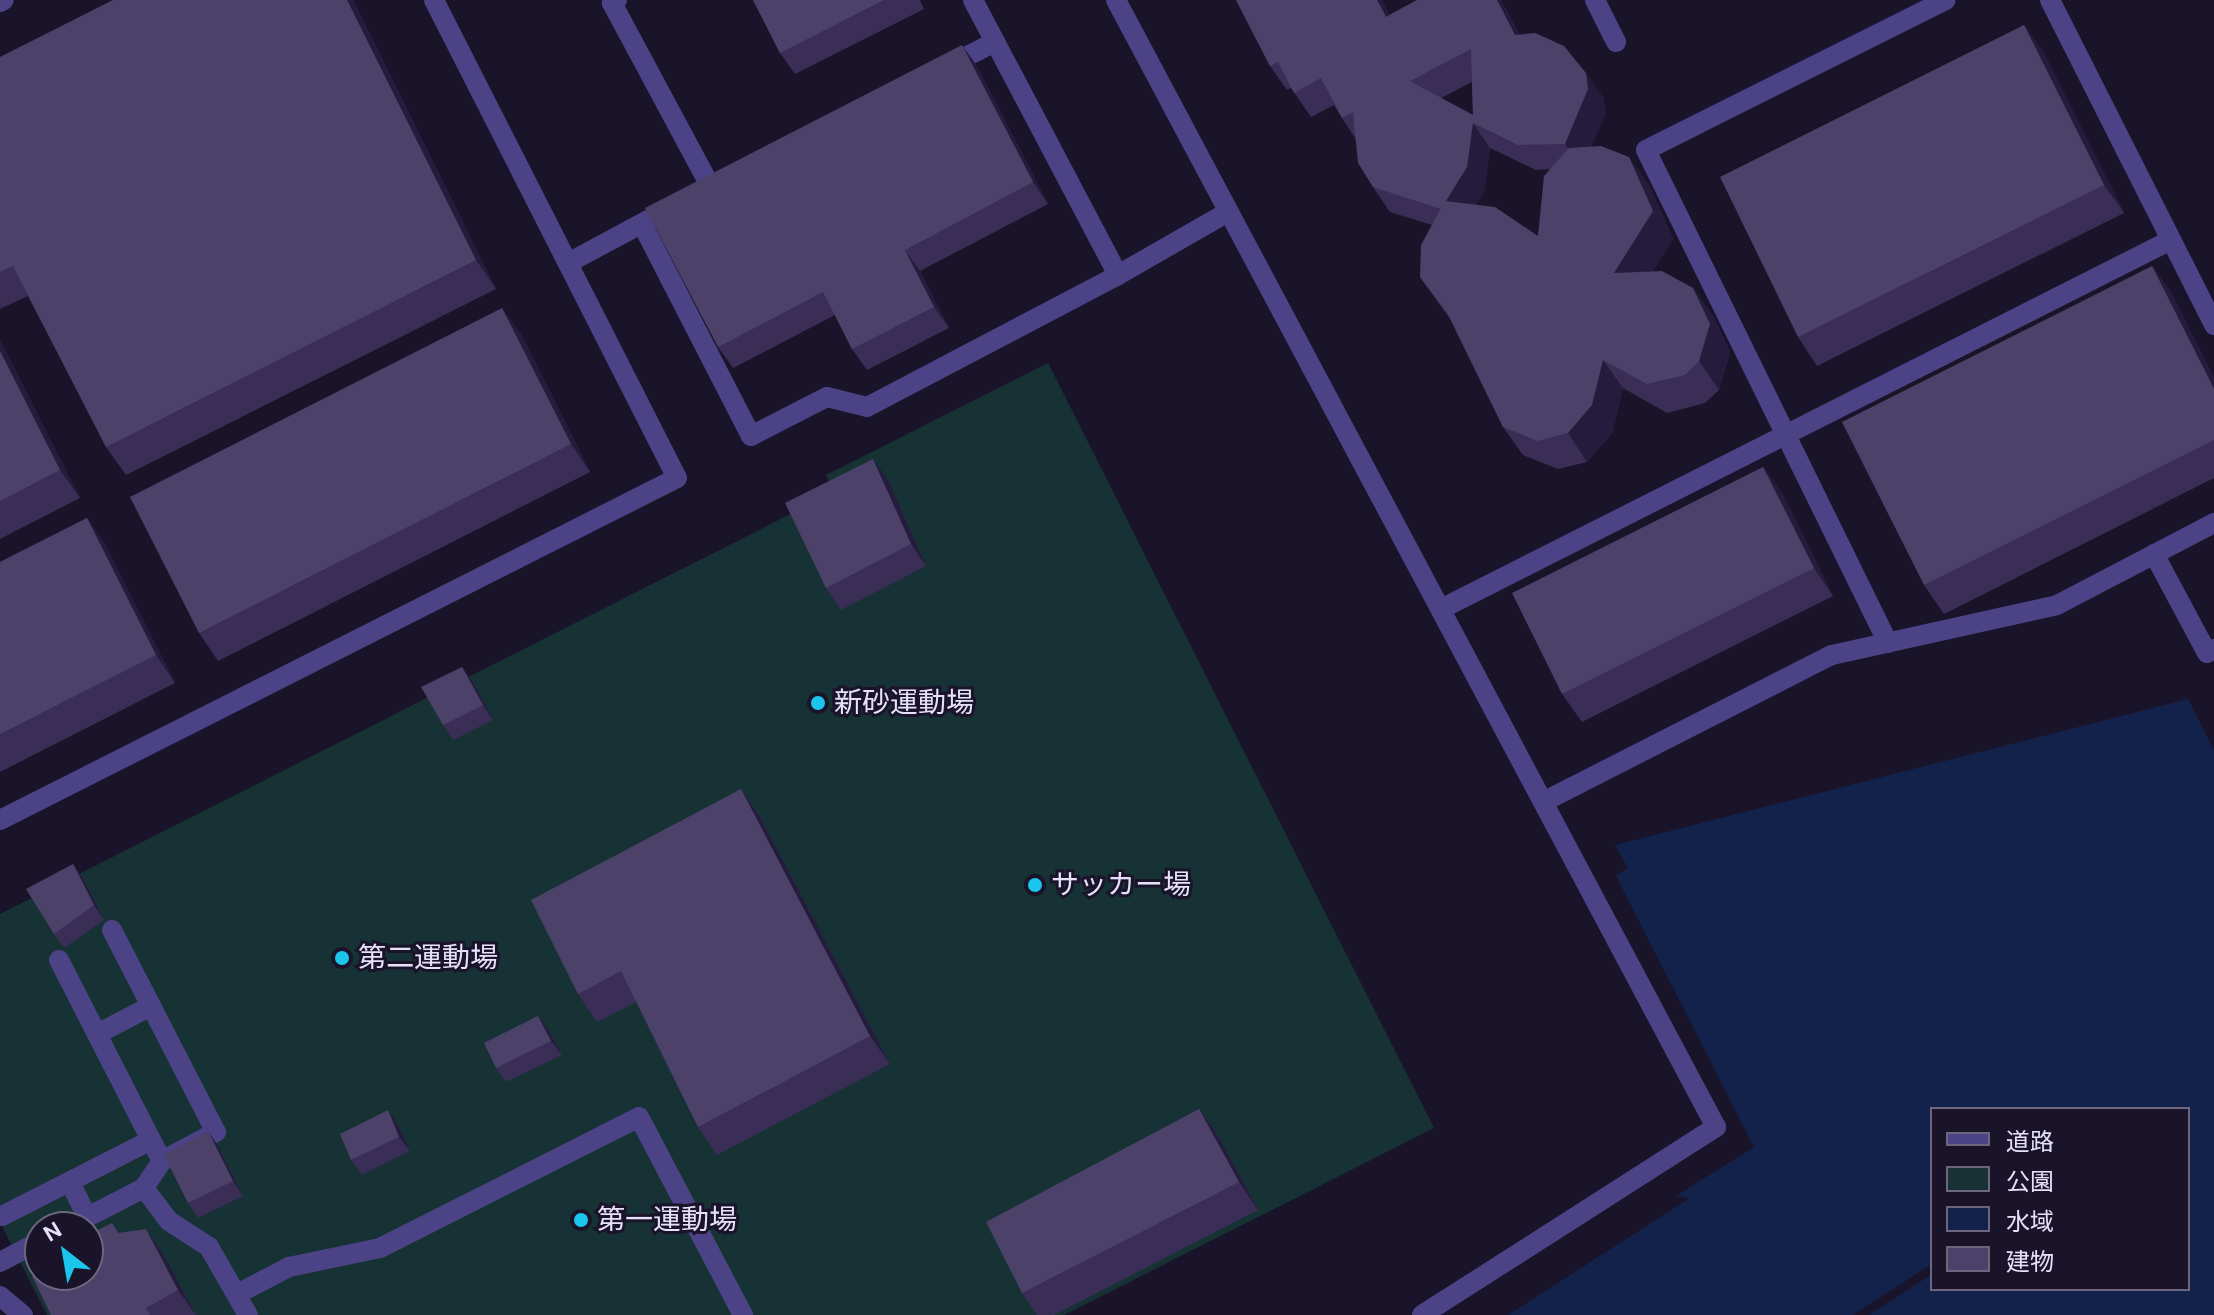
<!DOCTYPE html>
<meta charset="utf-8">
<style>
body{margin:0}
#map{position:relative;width:2214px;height:1315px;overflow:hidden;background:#1a142a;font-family:"DM Sans","Noto Sans JP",sans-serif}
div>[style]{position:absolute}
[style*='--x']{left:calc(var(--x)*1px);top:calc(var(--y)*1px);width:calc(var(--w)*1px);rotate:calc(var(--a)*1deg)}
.green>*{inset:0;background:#173234}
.water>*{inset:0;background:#12224a}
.pier>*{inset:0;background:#1a142a}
.minor>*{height:20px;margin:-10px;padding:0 10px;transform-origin:10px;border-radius:10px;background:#4b4385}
.wall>*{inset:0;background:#3a2e56}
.shaded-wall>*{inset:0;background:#251c3d}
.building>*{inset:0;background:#4c4168}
.dots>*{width:22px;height:22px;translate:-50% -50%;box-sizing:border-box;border:4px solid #1a142a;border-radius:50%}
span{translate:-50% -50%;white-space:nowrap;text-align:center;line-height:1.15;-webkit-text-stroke:6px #1a142a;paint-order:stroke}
.poi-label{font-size:28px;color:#e6e0fc}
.left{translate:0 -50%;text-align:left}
.legend{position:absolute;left:1930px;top:1107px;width:260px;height:184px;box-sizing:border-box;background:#1a142a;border:2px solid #6c667e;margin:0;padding:10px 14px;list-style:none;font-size:24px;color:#e6e0fc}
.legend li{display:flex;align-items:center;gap:16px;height:40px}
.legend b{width:40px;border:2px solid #6c667e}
.north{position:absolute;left:24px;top:1211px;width:80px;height:80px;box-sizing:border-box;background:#1a142a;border:2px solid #6c667e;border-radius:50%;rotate:329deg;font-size:22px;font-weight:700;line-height:32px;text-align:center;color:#e6e0fc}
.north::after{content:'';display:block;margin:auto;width:28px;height:36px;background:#1cc5ec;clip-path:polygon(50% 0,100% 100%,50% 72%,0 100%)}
</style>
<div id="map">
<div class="green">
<div style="clip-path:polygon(evenodd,1048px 363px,1434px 1128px,1064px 1315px,47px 1315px,0 1222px,0 914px,834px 492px,826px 475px,1048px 363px,40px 1227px,88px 1227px,88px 1275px,40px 1275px,40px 1227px)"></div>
</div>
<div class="water">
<div style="clip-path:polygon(evenodd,2188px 699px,2214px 750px,2214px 1315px,1508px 1315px,1690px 1198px,1676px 1196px,1754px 1147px,1616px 876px,1628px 868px,1615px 845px,2188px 699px,1932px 1109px,2188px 1109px,2188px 1289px,1932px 1289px,1932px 1109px)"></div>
</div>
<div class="pier">
<div style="clip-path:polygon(1932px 1264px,1932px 1274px,1869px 1315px,1853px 1315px)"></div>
</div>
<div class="minor">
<div style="--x:617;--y:0;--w:6;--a:149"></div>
<div style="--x:612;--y:3;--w:210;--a:61.8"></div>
<div style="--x:973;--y:0;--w:311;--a:62.2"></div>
<div style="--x:1118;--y:275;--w:127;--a:-29.8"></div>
<div style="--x:1116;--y:0;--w:1277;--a:61.97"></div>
<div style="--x:1716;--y:1127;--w:349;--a:147.4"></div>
<div style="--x:1595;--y:0;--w:47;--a:63.4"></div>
<div style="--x:2050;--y:0;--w:364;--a:63.2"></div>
<div style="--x:0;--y:2;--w:4;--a:-27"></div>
<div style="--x:948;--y:66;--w:53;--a:-27.1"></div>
<div style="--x:642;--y:224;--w:238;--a:62.8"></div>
<div style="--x:751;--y:436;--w:85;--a:-27.2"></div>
<div style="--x:827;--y:397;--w:41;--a:14"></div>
<div style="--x:867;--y:407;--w:284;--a:-27.7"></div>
<div style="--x:568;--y:263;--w:95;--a:-28.2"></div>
<div style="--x:2154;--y:554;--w:112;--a:61.8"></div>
<div style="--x:2207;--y:653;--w:8;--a:-30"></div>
<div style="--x:1441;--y:609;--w:818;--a:-26.82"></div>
<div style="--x:1888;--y:643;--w:549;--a:-116.15"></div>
<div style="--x:1646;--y:150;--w:335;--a:-26.6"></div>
<div style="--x:1543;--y:802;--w:324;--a:-27"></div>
<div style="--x:1832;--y:655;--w:230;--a:-12.5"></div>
<div style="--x:2057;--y:605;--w:177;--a:-27.6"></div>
<div style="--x:0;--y:820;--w:758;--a:-26.8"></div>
<div style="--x:677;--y:478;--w:536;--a:-116.95"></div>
<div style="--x:112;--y:930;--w:227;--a:62.8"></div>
<div style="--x:216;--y:1132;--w:61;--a:151.8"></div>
<div style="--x:59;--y:960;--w:226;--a:62.9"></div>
<div style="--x:162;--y:1161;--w:32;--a:124"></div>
<div style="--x:97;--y:1034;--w:61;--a:-27.4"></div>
<div style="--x:70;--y:1182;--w:39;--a:64"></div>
<div style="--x:2;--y:1216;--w:167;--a:-27"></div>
<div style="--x:68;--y:1227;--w:85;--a:-27.2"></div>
<div style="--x:144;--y:1188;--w:41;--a:52.9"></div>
<div style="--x:169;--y:1221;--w:48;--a:33"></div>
<div style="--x:209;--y:1247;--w:78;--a:60.2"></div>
<div style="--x:0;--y:1262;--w:45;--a:-27.7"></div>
<div style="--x:237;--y:1294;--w:59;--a:-27.4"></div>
<div style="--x:289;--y:1267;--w:93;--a:-11.8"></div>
<div style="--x:380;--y:1248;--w:290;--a:-26.8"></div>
<div style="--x:639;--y:1117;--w:224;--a:62.3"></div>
<div style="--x:0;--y:1296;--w:30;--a:40"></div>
</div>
<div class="wall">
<div style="clip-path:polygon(353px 0,496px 289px,126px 475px,106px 447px,28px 296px,0 309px,0 57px)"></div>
<div style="clip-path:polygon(753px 0,920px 0,924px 9px,795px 74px,780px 53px)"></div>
<div style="clip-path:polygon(evenodd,1236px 0,1382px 0,1389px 15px,1417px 0,1501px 0,1519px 34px,1603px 97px,1606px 113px,1591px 146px,1649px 185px,1673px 239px,1652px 272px,1693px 288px,1713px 316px,1730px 352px,1719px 390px,1705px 403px,1667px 413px,1623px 388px,1612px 433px,1587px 462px,1558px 469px,1523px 455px,1503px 427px,1450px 319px,1420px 277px,1432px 225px,1390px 212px,1373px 187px,1355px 138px,1342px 118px,1334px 105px,1311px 117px,1291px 88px,1287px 90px,1270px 66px,1236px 0,1472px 82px,1473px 115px,1441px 98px,1472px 82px,1236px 0,1490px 148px,1536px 170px,1550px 169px,1538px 236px,1476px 205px,1484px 191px,1490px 148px)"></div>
<div style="clip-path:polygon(2024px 25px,2044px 53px,2124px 213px,1817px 366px,1798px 337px)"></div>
<div style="clip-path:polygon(977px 66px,1048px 204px,920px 271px,949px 328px,867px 370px,852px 349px,835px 315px,733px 368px,718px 347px)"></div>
<div style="clip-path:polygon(2152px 266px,2172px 294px,2214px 378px,2214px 478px,1944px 614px,1924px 585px)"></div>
<div style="clip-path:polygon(502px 308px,522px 336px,590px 472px,218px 661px,199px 633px)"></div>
<div style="clip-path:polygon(0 340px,80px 498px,0 539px)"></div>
<div style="clip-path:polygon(1763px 467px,1783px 495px,1833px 596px,1582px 722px,1562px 694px)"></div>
<div style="clip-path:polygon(888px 480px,926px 566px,841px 610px,826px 588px)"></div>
<div style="clip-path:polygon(87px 518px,106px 546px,175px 683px,0 772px,0 562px)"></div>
<div style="clip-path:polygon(462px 667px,473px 682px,493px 720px,453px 740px,443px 725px)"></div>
<div style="clip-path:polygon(741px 789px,760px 817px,890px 1064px,717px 1155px,698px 1127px,636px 1002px,597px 1022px,578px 994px)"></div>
<div style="clip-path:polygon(73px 864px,83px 878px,104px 920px,64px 948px,54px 934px)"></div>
<div style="clip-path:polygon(538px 1016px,549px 1031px,562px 1055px,506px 1082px,496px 1068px)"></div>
<div style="clip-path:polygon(1199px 1109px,1219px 1137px,1258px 1210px,1054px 1315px,1037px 1315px,1022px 1293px)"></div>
<div style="clip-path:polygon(388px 1110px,398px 1125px,410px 1151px,362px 1175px,351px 1160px)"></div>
<div style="clip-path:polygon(218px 1146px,243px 1196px,198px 1218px,188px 1203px)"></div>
<div style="clip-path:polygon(112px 1223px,119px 1233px,165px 1257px,196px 1315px,51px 1315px,88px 1275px)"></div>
</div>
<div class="shaded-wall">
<div style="clip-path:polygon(347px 0,353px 0,496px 289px,476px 260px)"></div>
<div style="clip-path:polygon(1377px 0,1382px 0,1403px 41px,1386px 17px)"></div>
<div style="clip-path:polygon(1497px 0,1501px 0,1532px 59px,1515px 35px)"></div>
<div style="clip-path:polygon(2024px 25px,2044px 53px,2124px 213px,2104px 185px)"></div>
<div style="clip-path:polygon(962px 45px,977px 66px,1048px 204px,1033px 182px)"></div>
<div style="clip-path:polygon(1586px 73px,1603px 97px,1606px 113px,1582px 168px,1565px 144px)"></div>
<div style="clip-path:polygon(1473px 123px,1490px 148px,1484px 191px,1459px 234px,1442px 210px)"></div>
<div style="clip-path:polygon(1629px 157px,1649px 185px,1673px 239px,1633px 301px,1614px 273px)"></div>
<div style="clip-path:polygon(905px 250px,920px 271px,949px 328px,934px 307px)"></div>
<div style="clip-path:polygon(2152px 266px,2172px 294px,2214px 378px,2214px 389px)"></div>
<div style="clip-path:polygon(1693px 288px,1713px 316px,1730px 352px,1719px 390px,1699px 361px)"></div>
<div style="clip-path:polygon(502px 308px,522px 336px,590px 472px,571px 444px)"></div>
<div style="clip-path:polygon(0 340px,80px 498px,60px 470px,0 351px)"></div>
<div style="clip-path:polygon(1603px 360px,1623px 388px,1612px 433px,1587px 462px,1568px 433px)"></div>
<div style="clip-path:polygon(873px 459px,888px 480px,926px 566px,911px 544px)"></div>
<div style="clip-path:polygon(1763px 467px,1783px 495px,1833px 596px,1814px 568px)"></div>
<div style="clip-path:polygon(87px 518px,106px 546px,175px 683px,156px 655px)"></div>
<div style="clip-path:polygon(462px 667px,473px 682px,493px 720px,483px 705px)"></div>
<div style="clip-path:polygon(741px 789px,760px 817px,890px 1064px,870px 1036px)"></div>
<div style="clip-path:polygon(73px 864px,83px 878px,104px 920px,94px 905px)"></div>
<div style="clip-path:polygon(538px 1016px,549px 1031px,562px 1055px,551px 1041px)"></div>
<div style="clip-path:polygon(1199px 1109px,1219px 1137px,1258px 1210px,1239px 1182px)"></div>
<div style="clip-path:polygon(388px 1110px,398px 1125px,410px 1151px,399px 1137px)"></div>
<div style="clip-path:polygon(208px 1131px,218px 1146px,243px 1196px,233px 1181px)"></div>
<div style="clip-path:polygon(146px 1229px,165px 1257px,196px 1315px,178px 1290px)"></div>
</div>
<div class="building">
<div style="clip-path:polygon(113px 0,347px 0,476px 260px,106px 447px,13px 266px,0 272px,0 57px)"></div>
<div style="clip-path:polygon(753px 0,884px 0,780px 53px)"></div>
<div style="clip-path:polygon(evenodd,1236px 0,1377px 0,1386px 17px,1417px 0,1497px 0,1515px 35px,1535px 33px,1564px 46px,1586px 73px,1588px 89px,1565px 144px,1518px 145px,1473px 123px,1467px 167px,1441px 209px,1373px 187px,1358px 163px,1353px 112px,1342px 118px,1321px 78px,1294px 93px,1278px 62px,1270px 66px,1236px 0,1471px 49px,1473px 115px,1410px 81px,1471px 49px)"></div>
<div style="clip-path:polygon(2024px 25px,2104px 185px,1798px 337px,1720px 177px)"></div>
<div style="clip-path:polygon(962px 45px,1033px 182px,905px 250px,934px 307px,852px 349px,823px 292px,718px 347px,645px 208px)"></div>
<div style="clip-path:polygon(1601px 146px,1629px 157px,1653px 211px,1614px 273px,1662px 271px,1693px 288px,1710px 324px,1699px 361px,1685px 375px,1647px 384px,1603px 360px,1592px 405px,1568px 433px,1538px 441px,1503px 427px,1448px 314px,1420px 277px,1421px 245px,1445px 201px,1495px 207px,1538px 236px,1544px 176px,1569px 148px)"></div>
<div style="clip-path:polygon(2152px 266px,2214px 389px,2214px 440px,1924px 585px,1842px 422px)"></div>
<div style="clip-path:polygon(502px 308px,571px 444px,199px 633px,130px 497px)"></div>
<div style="clip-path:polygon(0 351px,60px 470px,0 501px)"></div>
<div style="clip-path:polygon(873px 459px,911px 544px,826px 588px,785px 503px)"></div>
<div style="clip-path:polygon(1763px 467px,1814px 568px,1562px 694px,1512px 593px)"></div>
<div style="clip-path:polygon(87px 518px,156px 655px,0 734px,0 562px)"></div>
<div style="clip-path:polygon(462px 667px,483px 705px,443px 725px,421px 687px)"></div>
<div style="clip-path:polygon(741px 789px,870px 1036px,698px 1127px,621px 971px,578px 994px,531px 900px)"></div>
<div style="clip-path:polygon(73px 864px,94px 905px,54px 934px,26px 889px)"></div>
<div style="clip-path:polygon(538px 1016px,551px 1041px,496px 1068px,484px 1043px)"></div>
<div style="clip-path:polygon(1199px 1109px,1239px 1182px,1022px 1293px,986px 1222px)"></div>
<div style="clip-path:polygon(388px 1110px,399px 1137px,351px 1160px,340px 1134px)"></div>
<div style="clip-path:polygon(208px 1131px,233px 1181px,188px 1203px,164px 1155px)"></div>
<div style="clip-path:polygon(112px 1223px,118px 1233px,146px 1229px,178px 1290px,146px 1308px,150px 1315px,51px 1315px,32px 1276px,40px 1272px,40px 1275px,88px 1275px,88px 1235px)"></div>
</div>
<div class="dots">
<div style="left:818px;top:703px;background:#1cc5ec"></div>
<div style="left:1035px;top:885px;background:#1cc5ec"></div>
<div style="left:342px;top:958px;background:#1cc5ec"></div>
<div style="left:581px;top:1220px;background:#1cc5ec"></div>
</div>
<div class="poi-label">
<span class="left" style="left:834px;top:703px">新砂運動場</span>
<span class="left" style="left:1051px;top:885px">サッカー場</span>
<span class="left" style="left:358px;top:958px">第二運動場</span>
<span class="left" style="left:597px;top:1220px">第一運動場</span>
</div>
<ul class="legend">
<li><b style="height:10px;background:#4b4385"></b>道路</li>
<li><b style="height:22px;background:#173234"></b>公園</li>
<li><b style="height:22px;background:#12224a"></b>水域</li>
<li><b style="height:22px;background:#4c4168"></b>建物</li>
</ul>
<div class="north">N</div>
</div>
